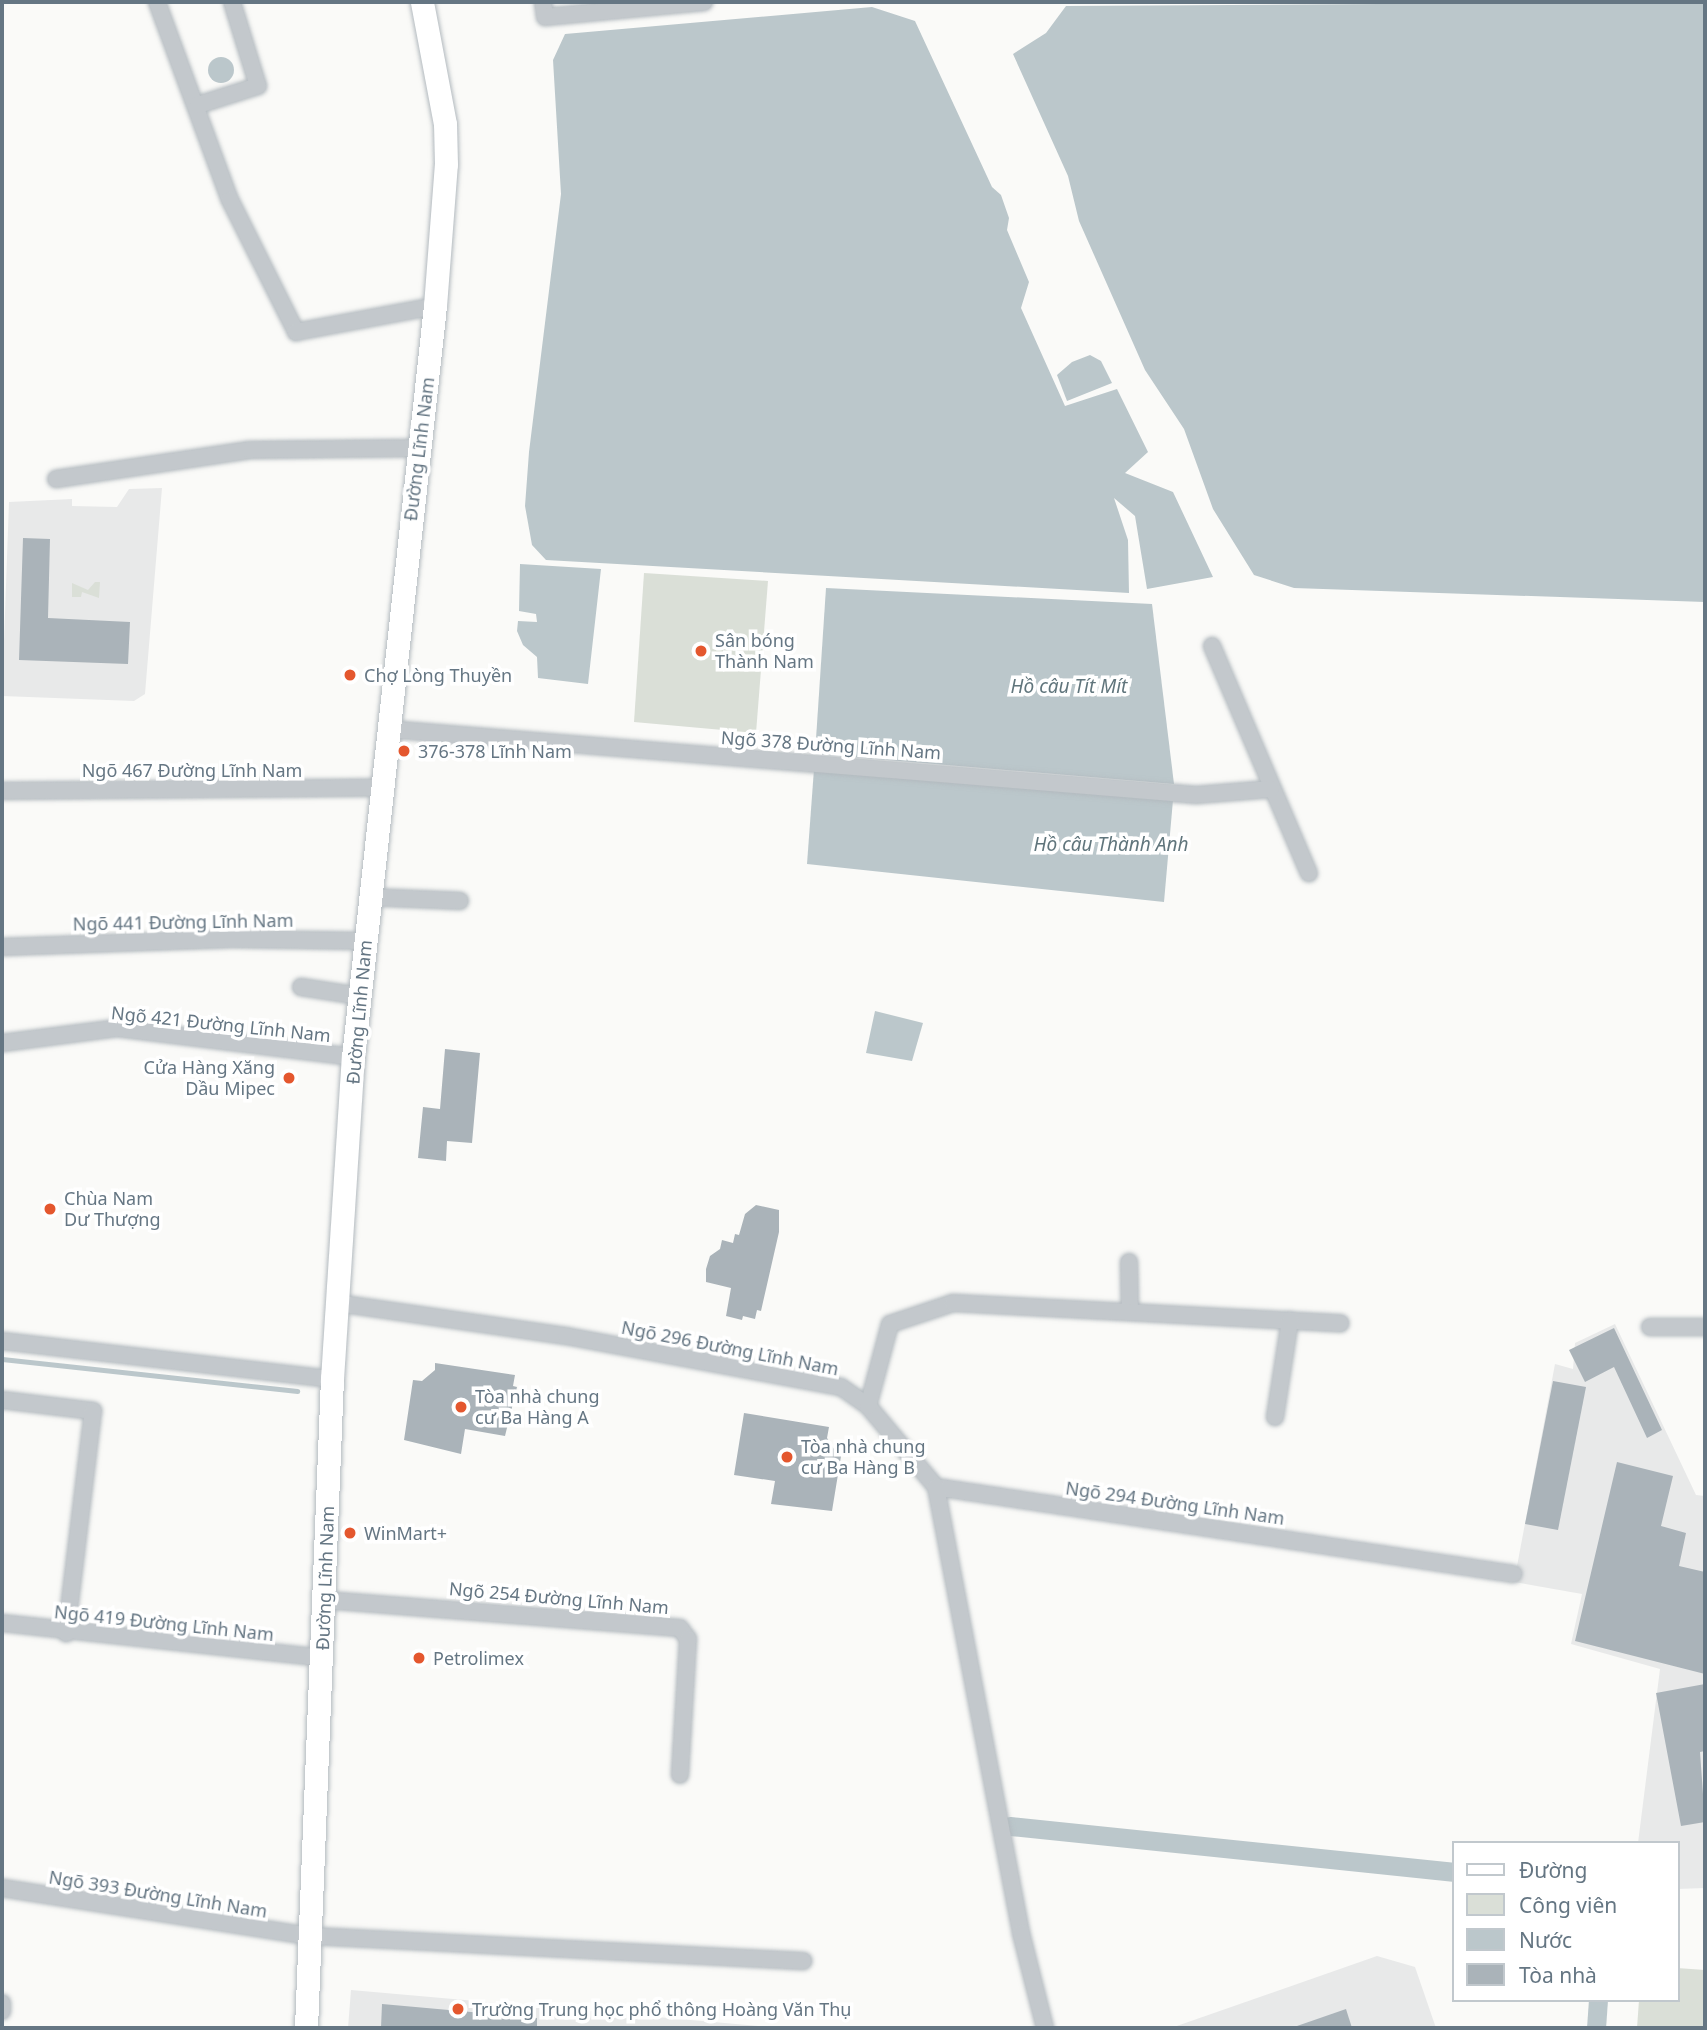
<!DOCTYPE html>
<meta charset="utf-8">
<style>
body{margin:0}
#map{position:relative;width:1707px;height:2030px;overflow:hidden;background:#fafaf8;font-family:"Noto Sans",sans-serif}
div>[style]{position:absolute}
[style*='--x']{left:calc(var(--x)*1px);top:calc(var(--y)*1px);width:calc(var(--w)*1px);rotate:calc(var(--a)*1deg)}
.built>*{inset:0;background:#e8e9e9}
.green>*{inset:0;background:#dadfd7}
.water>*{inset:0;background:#bbc7cb}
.round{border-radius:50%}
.stream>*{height:5px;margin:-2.5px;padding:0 2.5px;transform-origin:2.5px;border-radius:2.5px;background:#bbc7cb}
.canal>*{height:19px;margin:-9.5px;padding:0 9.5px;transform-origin:9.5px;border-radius:9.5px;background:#bbc7cb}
.building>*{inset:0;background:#aab3b9}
.roads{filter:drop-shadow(0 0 2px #b3babf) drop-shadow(0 0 2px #b3babf)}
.minor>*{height:16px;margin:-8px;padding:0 8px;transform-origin:8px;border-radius:8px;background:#c3c8cc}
.secondary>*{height:23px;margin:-11.5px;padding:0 11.5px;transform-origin:11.5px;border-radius:11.5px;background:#fff}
.dots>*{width:19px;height:19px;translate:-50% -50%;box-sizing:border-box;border:4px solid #fff;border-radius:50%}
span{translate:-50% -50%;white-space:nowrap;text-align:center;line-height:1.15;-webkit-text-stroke:7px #fff;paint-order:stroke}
.street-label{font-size:18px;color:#657683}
.poi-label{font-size:18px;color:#657683}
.left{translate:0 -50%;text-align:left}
.right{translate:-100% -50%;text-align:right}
.water-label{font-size:19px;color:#60757c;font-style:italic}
.frame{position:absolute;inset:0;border:4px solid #657683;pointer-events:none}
.legend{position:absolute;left:1452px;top:1841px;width:228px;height:161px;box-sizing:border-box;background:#fff;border:2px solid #c1c8cd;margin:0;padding:9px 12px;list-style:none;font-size:21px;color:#657683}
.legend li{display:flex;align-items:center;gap:14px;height:35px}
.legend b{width:35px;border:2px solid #c1c8cd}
</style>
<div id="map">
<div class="built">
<div style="clip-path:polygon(162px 488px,145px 694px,134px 701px,2px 696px,9px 502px,72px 499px,72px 506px,117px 507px,129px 489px)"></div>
<div style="clip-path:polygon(1615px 1324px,1696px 1495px,1705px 1496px,1705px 1888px,1677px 1889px,1677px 1843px,1638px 1843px,1660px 1669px,1571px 1644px,1582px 1594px,1514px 1582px,1555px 1364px,1573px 1369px,1575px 1343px)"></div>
<div style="clip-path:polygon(1377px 1956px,1415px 1967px,1436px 2028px,1171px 2028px)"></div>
<div style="clip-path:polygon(351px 1990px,782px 2028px,348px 2028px)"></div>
</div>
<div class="green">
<div style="clip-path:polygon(644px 573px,768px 581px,756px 733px,634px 722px)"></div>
<div style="clip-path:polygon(95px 582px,100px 582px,99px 598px,82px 592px,81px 597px,72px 597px,72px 583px,88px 590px)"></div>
<div style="clip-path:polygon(1677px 1968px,1705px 1970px,1705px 2028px,1637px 2028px,1639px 2000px,1677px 2000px)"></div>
</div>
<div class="water">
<div style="clip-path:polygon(1705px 2px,1705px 602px,1294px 588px,1254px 575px,1213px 509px,1184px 429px,1145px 370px,1079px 221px,1068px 176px,1013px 54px,1046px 33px,1066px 6px)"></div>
<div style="clip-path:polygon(872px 7px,915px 21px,992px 187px,1001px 195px,1009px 218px,1007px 230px,1029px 282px,1021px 308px,1065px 406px,1117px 389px,1148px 452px,1125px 473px,1173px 492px,1213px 577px,1147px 589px,1135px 516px,1114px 498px,1128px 540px,1129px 593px,546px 560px,532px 545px,525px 506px,529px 452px,561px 194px,553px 60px,565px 34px)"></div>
<div class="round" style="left:208px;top:57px;width:26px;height:26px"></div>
<div style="clip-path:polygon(1090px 355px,1101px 361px,1112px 383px,1067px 401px,1057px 375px,1072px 362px)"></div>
<div style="clip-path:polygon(520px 564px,601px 569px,588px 684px,538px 678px,537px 657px,523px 645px,517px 631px,518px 621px,537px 622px,536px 614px,519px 611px)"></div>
<div style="clip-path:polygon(826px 588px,1152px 604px,1174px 784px,815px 754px)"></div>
<div style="clip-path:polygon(814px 769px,1173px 800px,1164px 902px,807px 864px)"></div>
<div style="clip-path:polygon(875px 1011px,923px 1023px,912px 1061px,866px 1053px)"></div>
</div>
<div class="stream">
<div style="--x:2;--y:1359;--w:297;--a:6.2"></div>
</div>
<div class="canal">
<div style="--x:1010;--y:1826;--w:445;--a:5.9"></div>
<div style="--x:1596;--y:2028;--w:28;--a:-86"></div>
</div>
<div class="building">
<div style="clip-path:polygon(23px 538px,50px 539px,48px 618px,130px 622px,128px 664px,19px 660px)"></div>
<div style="clip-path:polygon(445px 1049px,480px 1053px,472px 1143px,447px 1141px,446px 1161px,418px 1158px,423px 1107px,440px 1109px)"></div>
<div style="clip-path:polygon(756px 1205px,779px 1210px,779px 1232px,761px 1311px,757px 1310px,755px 1319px,743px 1316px,742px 1320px,726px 1316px,731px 1288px,706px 1282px,706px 1269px,710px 1256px,720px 1249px,722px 1240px,733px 1243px,735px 1234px,739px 1235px,745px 1214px)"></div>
<div style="clip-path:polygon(1614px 1328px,1662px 1430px,1647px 1438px,1614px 1367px,1585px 1382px,1569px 1350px)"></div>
<div style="clip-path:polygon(435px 1363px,515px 1375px,513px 1386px,517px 1387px,505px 1436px,465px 1429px,461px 1454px,404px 1440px,413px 1380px,422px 1381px,435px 1370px)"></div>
<div style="clip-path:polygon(1553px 1381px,1586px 1387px,1558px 1530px,1525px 1524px)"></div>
<div style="clip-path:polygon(744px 1413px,829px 1427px,827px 1438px,834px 1449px,842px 1450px,832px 1511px,771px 1504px,775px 1481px,734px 1475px)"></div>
<div style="clip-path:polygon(1617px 1462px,1673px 1476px,1661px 1526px,1686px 1533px,1679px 1566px,1705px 1572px,1705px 1674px,1575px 1641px)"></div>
<div style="clip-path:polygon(1705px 1684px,1705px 1751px,1700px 1752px,1705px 1822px,1681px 1826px,1656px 1693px)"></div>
<div style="clip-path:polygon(382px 2004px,537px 2018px,537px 2028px,381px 2028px)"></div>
<div style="clip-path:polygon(1346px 2009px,1352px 2028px,1298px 2028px,1297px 2026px)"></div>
</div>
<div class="roads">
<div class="minor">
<div style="--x:157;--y:2;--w:211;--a:69.8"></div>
<div style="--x:230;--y:200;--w:148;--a:63.4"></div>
<div style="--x:296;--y:332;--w:141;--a:-10.6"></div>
<div style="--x:543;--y:2;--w:15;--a:82"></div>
<div style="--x:545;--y:17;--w:160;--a:-5.4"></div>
<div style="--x:198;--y:105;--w:63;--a:-17.6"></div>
<div style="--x:258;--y:86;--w:88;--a:-107.2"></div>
<div style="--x:56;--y:479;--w:196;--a:-8.5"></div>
<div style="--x:250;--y:450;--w:169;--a:-0.7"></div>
<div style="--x:1212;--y:646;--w:247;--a:66.9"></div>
<div style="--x:387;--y:729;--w:812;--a:4.66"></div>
<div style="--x:1196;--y:795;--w:75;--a:-4.6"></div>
<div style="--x:2;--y:791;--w:380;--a:-0.5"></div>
<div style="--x:370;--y:897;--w:90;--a:2.5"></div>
<div style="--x:2;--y:947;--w:230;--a:-2"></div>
<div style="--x:232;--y:939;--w:132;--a:0.9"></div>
<div style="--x:301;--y:987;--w:59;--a:8.8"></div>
<div style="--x:2;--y:1043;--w:116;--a:-7.4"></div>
<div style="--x:117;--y:1028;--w:238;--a:7"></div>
<div style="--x:1129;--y:1262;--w:50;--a:88.9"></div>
<div style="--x:337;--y:1303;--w:231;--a:8.2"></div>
<div style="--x:566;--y:1336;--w:280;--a:10.5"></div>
<div style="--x:841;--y:1387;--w:33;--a:35"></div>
<div style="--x:868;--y:1406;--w:106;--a:50"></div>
<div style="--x:936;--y:1487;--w:584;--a:8.57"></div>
<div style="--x:1650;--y:1327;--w:55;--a:0"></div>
<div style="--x:2;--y:1341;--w:332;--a:6.6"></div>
<div style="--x:2;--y:1400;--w:92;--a:6.9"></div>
<div style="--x:93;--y:1411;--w:224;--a:96.9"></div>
<div style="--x:868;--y:1406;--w:85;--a:-75"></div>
<div style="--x:890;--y:1324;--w:66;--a:-18.4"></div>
<div style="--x:953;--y:1303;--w:388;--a:3"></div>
<div style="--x:1275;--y:1417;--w:98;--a:-81.2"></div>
<div style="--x:936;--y:1487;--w:454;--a:79.2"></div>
<div style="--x:1021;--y:1933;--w:98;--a:75.8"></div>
<div style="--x:325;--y:1600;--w:356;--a:4.5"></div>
<div style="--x:680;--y:1628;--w:14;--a:54"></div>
<div style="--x:688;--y:1639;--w:136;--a:93.4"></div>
<div style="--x:2;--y:1623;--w:322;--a:6.2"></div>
<div style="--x:2;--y:1888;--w:312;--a:8.9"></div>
<div style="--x:310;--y:1936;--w:494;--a:2.9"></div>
<div style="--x:2;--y:2003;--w:8;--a:90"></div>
</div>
<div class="secondary">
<div style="--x:306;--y:2028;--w:650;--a:-87.71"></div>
<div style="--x:332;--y:1379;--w:323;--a:-86.3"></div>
<div style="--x:353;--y:1057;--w:755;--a:-83.77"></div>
<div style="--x:435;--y:306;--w:142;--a:-85.6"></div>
<div style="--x:446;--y:164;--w:40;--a:-91.4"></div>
<div style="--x:445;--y:124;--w:124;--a:-100.7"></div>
</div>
</div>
<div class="dots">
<div style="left:701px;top:651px;background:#e4572e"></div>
<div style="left:350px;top:675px;background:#e4572e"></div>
<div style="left:404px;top:751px;background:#e4572e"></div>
<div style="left:289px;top:1078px;background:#e4572e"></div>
<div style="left:50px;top:1209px;background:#e4572e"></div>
<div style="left:461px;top:1407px;background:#e4572e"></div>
<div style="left:787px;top:1457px;background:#e4572e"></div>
<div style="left:350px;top:1533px;background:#e4572e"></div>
<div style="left:419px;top:1658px;background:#e4572e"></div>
<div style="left:458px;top:2009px;background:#e4572e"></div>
</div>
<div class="street-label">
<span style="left:419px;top:449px;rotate:-83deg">Đường Lĩnh Nam</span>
<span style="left:831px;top:745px;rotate:4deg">Ngõ 378 Đường Lĩnh Nam</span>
<span style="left:192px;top:770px">Ngõ 467 Đường Lĩnh Nam</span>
<span style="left:183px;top:922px;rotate:-1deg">Ngõ 441 Đường Lĩnh Nam</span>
<span style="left:359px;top:1012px;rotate:-85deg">Đường Lĩnh Nam</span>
<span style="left:221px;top:1024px;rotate:6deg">Ngõ 421 Đường Lĩnh Nam</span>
<span style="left:730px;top:1348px;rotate:11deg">Ngõ 296 Đường Lĩnh Nam</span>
<span style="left:1175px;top:1503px;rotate:8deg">Ngõ 294 Đường Lĩnh Nam</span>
<span style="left:325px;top:1578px;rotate:-88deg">Đường Lĩnh Nam</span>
<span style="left:559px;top:1598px;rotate:5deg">Ngõ 254 Đường Lĩnh Nam</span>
<span style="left:164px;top:1623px;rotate:6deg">Ngõ 419 Đường Lĩnh Nam</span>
<span style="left:158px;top:1894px;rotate:9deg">Ngõ 393 Đường Lĩnh Nam</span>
</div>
<div class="poi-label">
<span class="left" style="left:715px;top:651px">Sân bóng<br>Thành Nam</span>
<span class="left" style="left:364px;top:675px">Chợ Lòng Thuyền</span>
<span class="left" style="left:418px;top:751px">376-378 Lĩnh Nam</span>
<span class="right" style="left:275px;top:1078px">Cửa Hàng Xăng<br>Dầu Mipec</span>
<span class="left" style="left:64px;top:1209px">Chùa Nam<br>Dư Thượng</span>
<span class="left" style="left:475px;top:1407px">Tòa nhà chung<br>cư Ba Hàng A</span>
<span class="left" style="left:801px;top:1457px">Tòa nhà chung<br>cư Ba Hàng B</span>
<span class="left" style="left:364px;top:1533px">WinMart+</span>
<span class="left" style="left:433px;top:1658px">Petrolimex</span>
<span class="left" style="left:472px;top:2009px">Trường Trung học phổ thông Hoàng Văn Thụ</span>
</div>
<div class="water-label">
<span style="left:1069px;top:687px">Hồ câu Tít Mít</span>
<span style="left:1111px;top:845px">Hồ câu Thành Anh</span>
</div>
<div class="frame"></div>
<ul class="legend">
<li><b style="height:9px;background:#fff"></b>Đường</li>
<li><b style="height:19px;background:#dadfd7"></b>Công viên</li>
<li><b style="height:19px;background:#bbc7cb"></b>Nước</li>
<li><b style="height:19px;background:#aab3b9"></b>Tòa nhà</li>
</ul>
</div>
